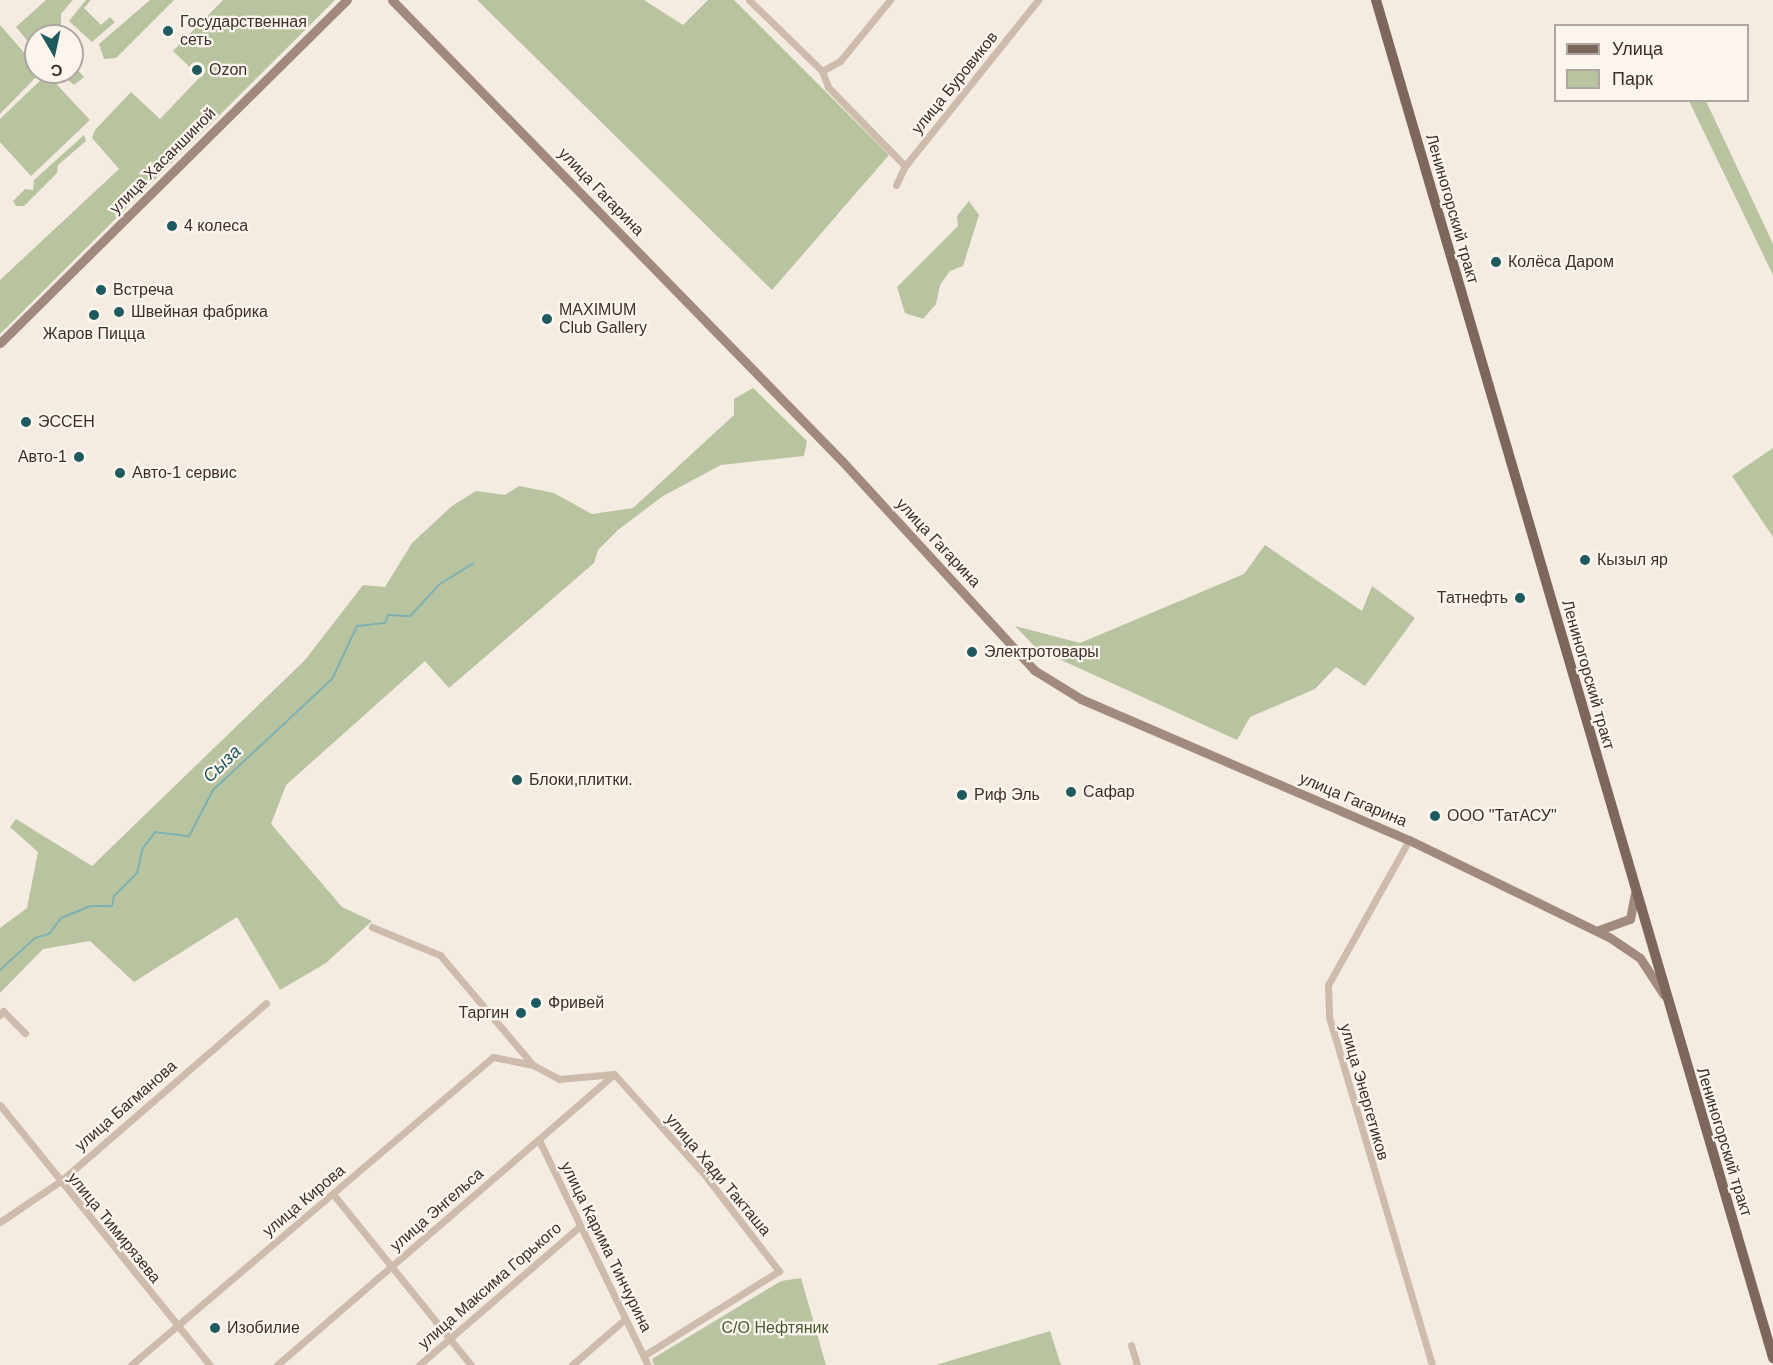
<!DOCTYPE html>
<meta charset="utf-8">
<style>
body{margin:0}
#map{position:relative;width:1773px;height:1365px;overflow:hidden;background:#f4ebe1;font-family:Arial,sans-serif}
div>[style]{position:absolute}
[style*='--x']{left:calc(var(--x)*1px);top:calc(var(--y)*1px);width:calc(var(--w)*1px);rotate:calc(var(--a)*1deg)}
.green>*{inset:0;background:#b8c4a0}
.stream>*{height:2px;margin:-1px;padding:0 1px;transform-origin:1px;border-radius:1px;background:#7fb0b2}
.street>*{height:7px;margin:-3.5px;padding:0 3.5px;transform-origin:3.5px;border-radius:3.5px;background:#cdbbac}
.secondary>*{height:9px;margin:-4.5px;padding:0 4.5px;transform-origin:4.5px;border-radius:4.5px;background:#a18a7d}
.primary>*{height:10px;margin:-5px;padding:0 5px;transform-origin:5px;border-radius:5px;background:#7d675c}
.dots>*{width:16px;height:16px;translate:-50% -50%;box-sizing:border-box;border:3px solid #fbf5ee;border-radius:50%}
span{translate:-50% -50%;white-space:nowrap;text-align:center;line-height:1.15;-webkit-text-stroke:4.5px #fbf5ee;paint-order:stroke}
.poi-label{font-size:16px;color:#3b302b}
.left{translate:0 -50%;text-align:left}
.right{translate:-100% -50%;text-align:right}
.street-label{font-size:16px;color:#3b302b}
.park-label{font-size:16px;color:#4a5a2e}
.water-label{font-size:18px;color:#1f5a5e;font-style:italic}
.legend{position:absolute;left:1554px;top:24px;width:195px;height:78px;box-sizing:border-box;background:#fbf5ee;border:2px solid #aea6a0;margin:0;padding:8px 10px;list-style:none;font-size:18px;color:#3b302b}
.legend li{display:flex;align-items:center;gap:12px;height:30px}
.legend b{width:30px;border:2px solid #aea6a0}
.north{position:absolute;left:24px;top:24px;width:60px;height:60px;box-sizing:border-box;background:#fbf5ee;border:2px solid #aea6a0;border-radius:50%;rotate:171deg;font-size:16px;font-weight:700;line-height:24px;text-align:center;color:#3b302b}
.north::after{content:'';display:block;margin:auto;width:21px;height:27px;background:#1f5a5e;clip-path:polygon(50% 0,100% 100%,50% 72%,0 100%)}
</style>
<div id="map">
<div class="green">
<div style="clip-path:polygon(46px 0,73px 0,61px 14px,61px 25px,50px 36px,36px 36px,34px 49px,16px 27px)"></div>
<div style="clip-path:polygon(86px 0,91px 0,84px 8px,101px 25px,110px 17px,115px 22px,92px 42px,69px 21px)"></div>
<div style="clip-path:polygon(150px 0,174px 0,116px 58px,104px 59px,99px 44px)"></div>
<div style="clip-path:polygon(223px 0,335px 0,0 334px,0 280px,119px 169px,92px 138px,95px 130px,131px 92px,160px 119px,200px 77px,173px 51px)"></div>
<div style="clip-path:polygon(477px 0,644px 0,683px 25px,708px 0,734px 0,889px 155px,772px 290px)"></div>
<div style="clip-path:polygon(0 25px,41px 72px,0 114px)"></div>
<div style="clip-path:polygon(72px 64px,84px 77px,74px 85px,59px 72px,72px 72px)"></div>
<div style="clip-path:polygon(47px 74px,90px 120px,31px 176px,0 142px,0 119px)"></div>
<div style="clip-path:polygon(1689px 101px,1706px 101px,1773px 244px,1773px 275px)"></div>
<div style="clip-path:polygon(84px 135px,86px 141px,58px 165px,57px 173px,24px 206px,16px 206px,13px 201px,25px 189px,33px 190px,34px 180px)"></div>
<div style="clip-path:polygon(969px 201px,979px 215px,963px 266px,950px 271px,940px 285px,936px 304px,923px 319px,905px 313px,897px 287px,958px 226px,957px 216px)"></div>
<div style="clip-path:polygon(753px 388px,807px 441px,804px 456px,721px 465px,663px 496px,618px 530px,598px 550px,594px 563px,449px 688px,425px 661px,286px 785px,271px 824px,342px 907px,372px 921px,326px 963px,280px 990px,237px 917px,134px 982px,90px 941px,43px 949px,0 993px,0 928px,27px 908px,38px 852px,10px 827px,16px 819px,92px 866px,305px 660px,363px 585px,385px 587px,412px 543px,452px 506px,476px 491px,505px 495px,519px 486px,554px 493px,592px 514px,633px 508px,734px 415px,734px 399px)"></div>
<div style="clip-path:polygon(1773px 448px,1773px 537px,1732px 476px)"></div>
<div style="clip-path:polygon(1265px 545px,1362px 611px,1372px 586px,1415px 618px,1365px 686px,1336px 667px,1315px 689px,1250px 717px,1237px 740px,1037px 649px,1015px 626px,1080px 643px,1244px 574px)"></div>
<div style="clip-path:polygon(801px 1278px,826px 1365px,654px 1365px,652px 1359px,781px 1281px)"></div>
<div style="clip-path:polygon(1050px 1331px,1061px 1365px,936px 1365px)"></div>
</div>
<div class="stream">
<div style="--x:0;--y:970;--w:47;--a:-42.4"></div>
<div style="--x:35;--y:938;--w:15;--a:-16"></div>
<div style="--x:49;--y:934;--w:20;--a:-53"></div>
<div style="--x:61;--y:918;--w:32;--a:-22"></div>
<div style="--x:91;--y:906;--w:21;--a:0"></div>
<div style="--x:112;--y:906;--w:10;--a:-79"></div>
<div style="--x:114;--y:896;--w:33;--a:-45"></div>
<div style="--x:137;--y:873;--w:26;--a:-77"></div>
<div style="--x:143;--y:848;--w:20;--a:-53"></div>
<div style="--x:155;--y:832;--w:34;--a:7"></div>
<div style="--x:189;--y:836;--w:52;--a:-62.4"></div>
<div style="--x:213;--y:790;--w:163;--a:-43"></div>
<div style="--x:332;--y:679;--w:59;--a:-64.7"></div>
<div style="--x:357;--y:626;--w:28;--a:-6"></div>
<div style="--x:385;--y:623;--w:9;--a:-69"></div>
<div style="--x:388;--y:615;--w:22;--a:3"></div>
<div style="--x:410;--y:616;--w:44;--a:-46.8"></div>
<div style="--x:440;--y:584;--w:39;--a:-32"></div>
</div>
<div class="street">
<div style="--x:749;--y:0;--w:102;--a:44.2"></div>
<div style="--x:822;--y:71;--w:17;--a:69"></div>
<div style="--x:828;--y:87;--w:110;--a:45.7"></div>
<div style="--x:822;--y:71;--w:21;--a:-29"></div>
<div style="--x:840;--y:61;--w:79;--a:-50.7"></div>
<div style="--x:896;--y:185;--w:21;--a:-65"></div>
<div style="--x:905;--y:166;--w:213;--a:-51.3"></div>
<div style="--x:1409;--y:840;--w:166;--a:119.2"></div>
<div style="--x:1328;--y:985;--w:32;--a:88"></div>
<div style="--x:1329;--y:1017;--w:363;--a:73.5"></div>
<div style="--x:372;--y:927;--w:74;--a:22.4"></div>
<div style="--x:440;--y:955;--w:144;--a:49.8"></div>
<div style="--x:0;--y:1015;--w:5;--a:-53"></div>
<div style="--x:3;--y:1011;--w:31;--a:45"></div>
<div style="--x:0;--y:1105;--w:334;--a:51.1"></div>
<div style="--x:539;--y:1140;--w:250;--a:64.2"></div>
<div style="--x:333;--y:1194;--w:220;--a:51.1"></div>
<div style="--x:0;--y:1222;--w:75;--a:-34.1"></div>
<div style="--x:62;--y:1180;--w:270;--a:-40.9"></div>
<div style="--x:1131;--y:1345;--w:21;--a:73"></div>
<div style="--x:131;--y:1365;--w:475;--a:-40.4"></div>
<div style="--x:493;--y:1057;--w:41;--a:11.3"></div>
<div style="--x:533;--y:1065;--w:30;--a:28"></div>
<div style="--x:559;--y:1079;--w:55;--a:-5.2"></div>
<div style="--x:614;--y:1074;--w:135;--a:48"></div>
<div style="--x:704;--y:1174;--w:123;--a:52.3"></div>
<div style="--x:779;--y:1271;--w:157;--a:148"></div>
<div style="--x:277;--y:1365;--w:445;--a:-40.8"></div>
<div style="--x:419;--y:1365;--w:211;--a:-40.8"></div>
<div style="--x:572;--y:1365;--w:69;--a:-40.9"></div>
</div>
<div class="secondary">
<div style="--x:392;--y:0;--w:644;--a:45.69"></div>
<div style="--x:842;--y:461;--w:284;--a:47.4"></div>
<div style="--x:1034;--y:670;--w:55;--a:31.7"></div>
<div style="--x:1081;--y:699;--w:357;--a:23.3"></div>
<div style="--x:1409;--y:840;--w:222;--a:25.9"></div>
<div style="--x:1609;--y:937;--w:37;--a:34"></div>
<div style="--x:1640;--y:958;--w:44;--a:57"></div>
<div style="--x:0;--y:343;--w:488;--a:-44.7"></div>
<div style="--x:1599;--y:930;--w:33;--a:-20"></div>
<div style="--x:1630;--y:919;--w:26;--a:-79"></div>
</div>
<div class="primary">
<div style="--x:1376;--y:0;--w:1415;--a:73.7"></div>
</div>
<div class="dots">
<div style="left:168px;top:31px;background:#1f5a5e"></div>
<div style="left:197px;top:70px;background:#1f5a5e"></div>
<div style="left:172px;top:226px;background:#1f5a5e"></div>
<div style="left:1496px;top:262px;background:#1f5a5e"></div>
<div style="left:101px;top:290px;background:#1f5a5e"></div>
<div style="left:119px;top:312px;background:#1f5a5e"></div>
<div style="left:94px;top:315px;background:#1f5a5e"></div>
<div style="left:547px;top:319px;background:#1f5a5e"></div>
<div style="left:26px;top:422px;background:#1f5a5e"></div>
<div style="left:79px;top:457px;background:#1f5a5e"></div>
<div style="left:120px;top:473px;background:#1f5a5e"></div>
<div style="left:1585px;top:560px;background:#1f5a5e"></div>
<div style="left:1520px;top:598px;background:#1f5a5e"></div>
<div style="left:972px;top:652px;background:#1f5a5e"></div>
<div style="left:517px;top:780px;background:#1f5a5e"></div>
<div style="left:1071px;top:792px;background:#1f5a5e"></div>
<div style="left:962px;top:795px;background:#1f5a5e"></div>
<div style="left:1435px;top:816px;background:#1f5a5e"></div>
<div style="left:536px;top:1003px;background:#1f5a5e"></div>
<div style="left:521px;top:1013px;background:#1f5a5e"></div>
<div style="left:215px;top:1328px;background:#1f5a5e"></div>
</div>
<div class="poi-label">
<span class="left" style="left:180px;top:31px">Государственная<br>сеть</span>
<span class="left" style="left:209px;top:70px">Ozon</span>
<span class="left" style="left:184px;top:226px">4 колеса</span>
<span class="left" style="left:1508px;top:262px">Колёса Даром</span>
<span class="left" style="left:113px;top:290px">Встреча</span>
<span class="left" style="left:559px;top:319px">MAXIMUM<br>Club Gallery</span>
<span class="left" style="left:131px;top:312px">Швейная фабрика</span>
<span style="left:94px;top:334px">Жаров Пицца</span>
<span class="left" style="left:38px;top:422px">ЭССЕН</span>
<span class="right" style="left:67px;top:457px">Авто-1</span>
<span class="left" style="left:132px;top:473px">Авто-1 сервис</span>
<span class="left" style="left:1597px;top:560px">Кызыл яр</span>
<span class="right" style="left:1508px;top:598px">Татнефть</span>
<span class="left" style="left:984px;top:652px">Электротовары</span>
<span class="left" style="left:529px;top:780px">Блоки,плитки.</span>
<span class="left" style="left:1083px;top:792px">Сафар</span>
<span class="left" style="left:974px;top:795px">Риф Эль</span>
<span class="left" style="left:1447px;top:816px">ООО "ТатАСУ"</span>
<span class="left" style="left:548px;top:1003px">Фривей</span>
<span class="right" style="left:509px;top:1013px">Таргин</span>
<span class="left" style="left:227px;top:1328px">Изобилие</span>
</div>
<div class="street-label">
<span style="left:955px;top:83px;rotate:-51deg">улица Буровиков</span>
<span style="left:163px;top:161px;rotate:-45deg">улица Хасаншиной</span>
<span style="left:601px;top:192px;rotate:46deg">улица Гагарина</span>
<span style="left:1452px;top:209px;rotate:74deg">Лениногорский тракт</span>
<span style="left:938px;top:543px;rotate:47deg">улица Гагарина</span>
<span style="left:1588px;top:675px;rotate:74deg">Лениногорский тракт</span>
<span style="left:1353px;top:800px;rotate:23deg">улица Гагарина</span>
<span style="left:1364px;top:1092px;rotate:74deg">улица Энергетиков</span>
<span style="left:126px;top:1106px;rotate:-41deg">улица Багманова</span>
<span style="left:1724px;top:1142px;rotate:73deg">Лениногорский тракт</span>
<span style="left:718px;top:1175px;rotate:50deg">улица Хади Такташа</span>
<span style="left:304px;top:1201px;rotate:-40deg">улица Кирова</span>
<span style="left:437px;top:1210px;rotate:-41deg">улица Энгельса</span>
<span style="left:114px;top:1228px;rotate:51deg">улица Тимирязева</span>
<span style="left:606px;top:1247px;rotate:64deg">улица Карима Тинчурина</span>
<span style="left:490px;top:1286px;rotate:-41deg">улица Максима Горького</span>
</div>
<div class="park-label">
<span style="left:775px;top:1328px">С/О Нефтяник</span>
</div>
<div class="water-label">
<span style="left:222px;top:764px;rotate:-44deg">Сыза</span>
</div>
<ul class="legend">
<li><b style="height:8px;background:#7d675c"></b>Улица</li>
<li><b style="height:16px;background:#b8c4a0"></b>Парк</li>
</ul>
<div class="north">С</div>
</div>
